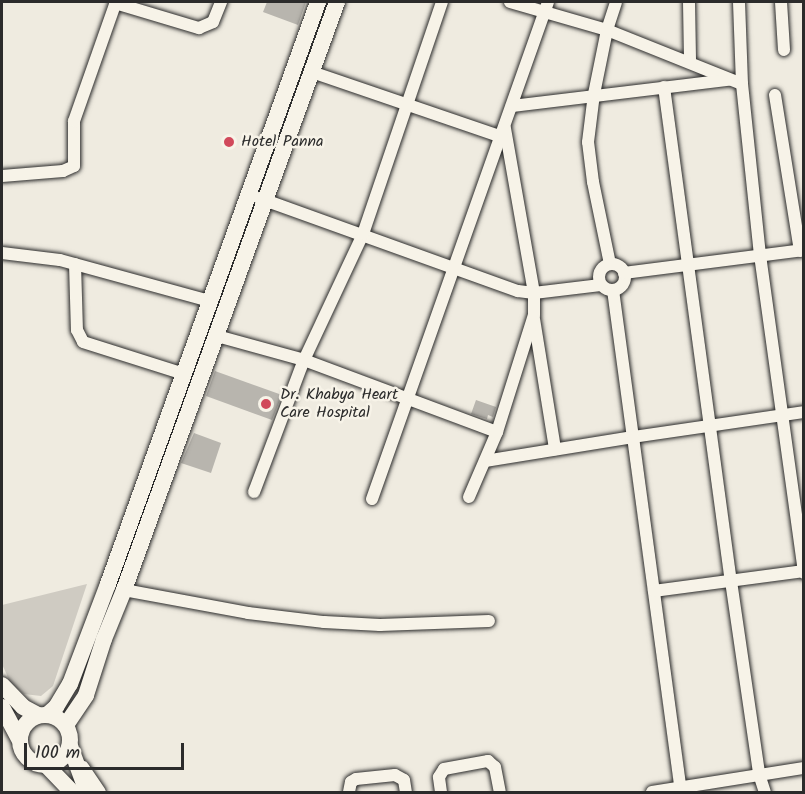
<!DOCTYPE html>
<style>
body{margin:0}
#map{position:relative;width:805px;height:794px;overflow:hidden;background:#efebe0;font-family:Kalam,sans-serif}
div>[style]{position:absolute}
[style*='--x']{left:calc(var(--x)*1px);top:calc(var(--y)*1px);width:calc(var(--w)*1px);rotate:calc(var(--a)*1deg)}
.green>*{inset:0;background:#cfcbc2}
.building>*{inset:0;background:#b8b5ae}
.roads{filter:drop-shadow(0 0 2px #2b2b2b) drop-shadow(0 0 2px #2b2b2b)}
.minor>*{height:12px;margin:-6px;padding:0 6px;transform-origin:6px;border-radius:6px;background:#f7f3e8}
.minor>.ring{margin:-6px;padding:0;box-sizing:content-box;background:none;border:12px solid #f7f3e8;border-radius:50%}
.major>*{height:16px;margin:-8px;padding:0 8px;transform-origin:8px;border-radius:8px;background:#f7f3e8}
.major>.ring{margin:-8px;padding:0;box-sizing:content-box;background:none;border:16px solid #f7f3e8;border-radius:50%}
.dots>*{width:16px;height:16px;translate:-50% -50%;box-sizing:border-box;border:3px solid #f7f3e8;border-radius:50%}
span{translate:-50% -50%;white-space:nowrap;text-align:center;line-height:1.15;-webkit-text-stroke:5px #f7f3e8;paint-order:stroke}
.poi-label{font-size:16px;color:#2b2b2b}
.left{translate:0 -50%;text-align:left}
.frame{position:absolute;inset:0;border:3px solid #2b2b2b;pointer-events:none}
.scale{position:absolute;left:24px;top:743px;width:160px;height:27px;box-sizing:border-box;border:3px solid #2b2b2b;border-top:0;padding-left:8px;font-size:18px;line-height:21px;white-space:nowrap;color:#2b2b2b;-webkit-text-stroke:4px #f7f3e8;paint-order:stroke}
</style>
<div id="map">
<div class="green">
<div style="clip-path:polygon(87px 584px,53px 686px,41px 696px,24px 694px,10px 682px,2px 664px,2px 605px)"></div>
</div>
<div class="building">
<div style="clip-path:polygon(267px 2px,306px 2px,298px 25px,263px 12px)"></div>
<div style="clip-path:polygon(215px 371px,282px 395px,272px 420px,206px 396px)"></div>
<div style="clip-path:polygon(476px 400px,496px 407px,493px 417px,488px 415px,487px 419px,471px 414px)"></div>
<div style="clip-path:polygon(194px 433px,221px 443px,211px 473px,181px 463px)"></div>
</div>
<div class="roads">
<div class="minor">
<div style="--x:510;--y:2;--w:101;--a:16.1"></div>
<div style="--x:607;--y:30;--w:145;--a:21.8"></div>
<div style="--x:689;--y:2;--w:60;--a:89"></div>
<div style="--x:739;--y:2;--w:82;--a:87.9"></div>
<div style="--x:742;--y:84;--w:172;--a:84"></div>
<div style="--x:760;--y:255;--w:321;--a:82.1"></div>
<div style="--x:781;--y:2;--w:48;--a:86.4"></div>
<div style="--x:115;--y:3;--w:88;--a:16.6"></div>
<div style="--x:199;--y:28;--w:15;--a:-23"></div>
<div style="--x:213;--y:22;--w:22;--a:-68"></div>
<div style="--x:312;--y:72;--w:201;--a:18.9"></div>
<div style="--x:664;--y:87;--w:499;--a:82.3"></div>
<div style="--x:731;--y:581;--w:195;--a:81.7"></div>
<div style="--x:759;--y:774;--w:19;--a:72"></div>
<div style="--x:775;--y:95;--w:158;--a:80.9"></div>
<div style="--x:512;--y:106;--w:218;--a:-6.9"></div>
<div style="--x:2;--y:176;--w:61;--a:-4.7"></div>
<div style="--x:63;--y:171;--w:12;--a:-24"></div>
<div style="--x:74;--y:166;--w:45;--a:-90"></div>
<div style="--x:74;--y:121;--w:126;--a:-70.6"></div>
<div style="--x:259;--y:198;--w:275;--a:19.8"></div>
<div style="--x:518;--y:291;--w:16;--a:7"></div>
<div style="--x:534;--y:293;--w:67;--a:-6.8"></div>
<div style="--x:2;--y:253;--w:58;--a:6.9"></div>
<div style="--x:60;--y:260;--w:156;--a:15.3"></div>
<div style="--x:75;--y:264;--w:66;--a:88.3"></div>
<div style="--x:77;--y:330;--w:13;--a:63"></div>
<div style="--x:83;--y:342;--w:106;--a:17.6"></div>
<div style="--x:610;--y:264;--w:84;--a:-101.7"></div>
<div style="--x:593;--y:182;--w:40;--a:-97.1"></div>
<div style="--x:588;--y:142;--w:48;--a:-82.9"></div>
<div style="--x:594;--y:94;--w:65;--a:-78.5"></div>
<div style="--x:607;--y:30;--w:29;--a:-72"></div>
<div class="ring" style="left:599px;top:264px;width:14px;height:14px"></div>
<div style="--x:624;--y:273;--w:181;--a:-7.3"></div>
<div style="--x:613;--y:290;--w:148;--a:82.3"></div>
<div style="--x:633;--y:437;--w:173;--a:-8.3"></div>
<div style="--x:534;--y:319;--w:132;--a:80.8"></div>
<div style="--x:217;--y:336;--w:90;--a:15.4"></div>
<div style="--x:304;--y:360;--w:206;--a:20.5"></div>
<div style="--x:485;--y:461;--w:150;--a:-9.2"></div>
<div style="--x:633;--y:437;--w:358;--a:82.3"></div>
<div style="--x:254;--y:492;--w:141;--a:-69.3"></div>
<div style="--x:304;--y:360;--w:139;--a:-64.9"></div>
<div style="--x:363;--y:234;--w:245;--a:-71.2"></div>
<div style="--x:469;--y:497;--w:71;--a:-66.7"></div>
<div style="--x:497;--y:432;--w:123;--a:-72.5"></div>
<div style="--x:534;--y:315;--w:22;--a:-90"></div>
<div style="--x:534;--y:293;--w:168;--a:-100"></div>
<div style="--x:372;--y:499;--w:527;--a:-70.5"></div>
<div style="--x:124;--y:590;--w:126;--a:10.5"></div>
<div style="--x:248;--y:613;--w:77;--a:6.8"></div>
<div style="--x:324;--y:622;--w:56;--a:3.1"></div>
<div style="--x:380;--y:625;--w:109;--a:-2.1"></div>
<div style="--x:654;--y:591;--w:151;--a:-7.6"></div>
<div style="--x:83;--y:767;--w:30;--a:56"></div>
<div style="--x:349;--y:792;--w:10;--a:-79"></div>
<div style="--x:351;--y:782;--w:6;--a:-31"></div>
<div style="--x:356;--y:779;--w:39;--a:-6"></div>
<div style="--x:395;--y:775;--w:10;--a:29"></div>
<div style="--x:404;--y:780;--w:12;--a:81"></div>
<div style="--x:441;--y:792;--w:15;--a:-98"></div>
<div style="--x:439;--y:777;--w:9;--a:-58"></div>
<div style="--x:444;--y:769;--w:45;--a:-10.3"></div>
<div style="--x:488;--y:761;--w:9;--a:41"></div>
<div style="--x:495;--y:767;--w:25;--a:79"></div>
<div style="--x:652;--y:792;--w:154;--a:-9"></div>
</div>
<div class="major">
<div style="--x:2;--y:685;--w:30;--a:46"></div>
<div style="--x:23;--y:707;--w:17;--a:28"></div>
<div style="--x:2;--y:707;--w:36;--a:62"></div>
<div style="--x:48;--y:714;--w:11;--a:-41"></div>
<div style="--x:56;--y:707;--w:27;--a:-59"></div>
<div style="--x:70;--y:684;--w:107;--a:-69.2"></div>
<div style="--x:108;--y:584;--w:619;--a:-70.16"></div>
<div class="ring" style="left:20px;top:715px;width:34px;height:34px"></div>
<div style="--x:66;--y:725;--w:36;--a:-56"></div>
<div style="--x:86;--y:695;--w:59;--a:-72.2"></div>
<div style="--x:104;--y:639;--w:53;--a:-67.8"></div>
<div style="--x:124;--y:590;--w:625;--a:-70.09"></div>
<div style="--x:70;--y:746;--w:49;--a:69.7"></div>
<div style="--x:46;--y:765;--w:37;--a:46"></div>
</div>
</div>
<div class="dots">
<div style="left:229px;top:142px;background:#d1495b"></div>
<div style="left:266px;top:404px;background:#d1495b"></div>
</div>
<div class="poi-label">
<span class="left" style="left:241px;top:142px">Hotel Panna</span>
<span class="left" style="left:280px;top:404px">Dr. Khabya Heart<br>Care Hospital</span>
</div>
<div class="frame"></div>
<div class="scale">100 m</div>
</div>
